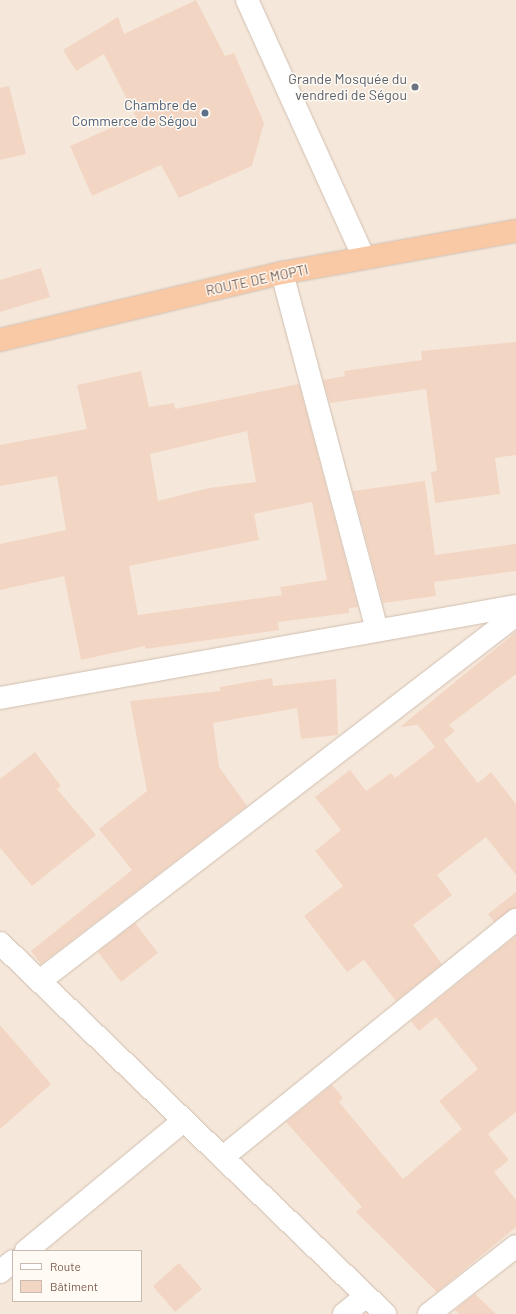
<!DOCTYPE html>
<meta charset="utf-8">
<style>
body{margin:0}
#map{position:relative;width:516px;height:1314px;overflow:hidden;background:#fdf6ec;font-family:Barlow,sans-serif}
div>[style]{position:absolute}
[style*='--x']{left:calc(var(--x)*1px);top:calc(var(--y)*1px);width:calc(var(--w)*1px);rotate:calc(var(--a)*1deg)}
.residential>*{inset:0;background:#f5e8da}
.building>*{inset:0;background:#f3d5c3}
.roads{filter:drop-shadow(0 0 1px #d1beb0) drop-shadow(0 0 1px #d1beb0)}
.minor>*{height:22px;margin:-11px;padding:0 11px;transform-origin:11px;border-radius:11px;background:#fff}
.tertiary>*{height:22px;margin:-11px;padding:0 11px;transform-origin:11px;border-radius:11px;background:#fff}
.trunk>*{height:22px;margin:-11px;padding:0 11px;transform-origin:11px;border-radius:11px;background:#f9c8a4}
.dots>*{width:11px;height:11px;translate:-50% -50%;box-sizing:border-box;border:2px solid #fffaf3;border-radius:50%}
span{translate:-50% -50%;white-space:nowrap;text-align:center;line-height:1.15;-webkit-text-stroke:3px #fffaf3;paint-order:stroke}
.worship-label{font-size:14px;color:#5b616d}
.right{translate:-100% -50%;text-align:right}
.service-label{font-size:14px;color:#4e5e75}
.street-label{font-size:14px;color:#7a5c4d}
.legend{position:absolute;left:12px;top:1250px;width:130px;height:52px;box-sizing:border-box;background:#fffaf3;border:1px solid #cabbb1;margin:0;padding:5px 7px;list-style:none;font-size:12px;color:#7a5c4d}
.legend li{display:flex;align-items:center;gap:8px;height:20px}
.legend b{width:20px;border:1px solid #cabbb1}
</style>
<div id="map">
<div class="residential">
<div style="clip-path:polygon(evenodd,0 0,516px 0,516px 1314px,0 1314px,0 0,13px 1251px,141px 1251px,141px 1301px,13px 1301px,13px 1251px)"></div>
</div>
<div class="building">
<div style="clip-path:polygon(196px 0,225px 56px,234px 53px,264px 123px,252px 166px,179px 198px,161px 165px,92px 196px,70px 146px,136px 117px,104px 54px,76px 71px,63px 50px,118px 17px,124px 34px)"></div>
<div style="clip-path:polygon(9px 86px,26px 154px,0 160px,0 88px)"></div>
<div style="clip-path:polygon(41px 268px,50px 297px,0 312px,0 280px)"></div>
<div style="clip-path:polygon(516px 342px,516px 455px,495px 458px,500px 494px,435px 503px,431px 472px,437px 471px,426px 389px,330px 403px,323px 380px,345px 376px,344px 371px,422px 360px,421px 351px)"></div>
<div style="clip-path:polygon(evenodd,141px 371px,149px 407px,174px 403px,175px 409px,299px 384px,358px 607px,349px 608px,349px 613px,278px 622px,279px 630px,145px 649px,145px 646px,81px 660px,64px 576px,0 590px,0 544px,66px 530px,57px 476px,0 486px,0 445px,87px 429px,77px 385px,141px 371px,247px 431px,256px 482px,209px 488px,158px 501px,150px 454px,247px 431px,141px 371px,312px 502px,327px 580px,280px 587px,282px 595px,138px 615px,129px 566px,259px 540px,254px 514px,312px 502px)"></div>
<div style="clip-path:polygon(425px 481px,435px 555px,516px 544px,516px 571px,434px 582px,436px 596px,383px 603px,353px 491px)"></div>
<div style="clip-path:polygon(516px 632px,516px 674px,449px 725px,455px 731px,435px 747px,418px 725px,400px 727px)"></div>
<div style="clip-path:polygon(272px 678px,273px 686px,336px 679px,338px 735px,301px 739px,297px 708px,213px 723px,219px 767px,247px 806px,41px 964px,31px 951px,132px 870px,99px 829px,147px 791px,130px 701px,220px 691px,220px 687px)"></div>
<div style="clip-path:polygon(444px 740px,478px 783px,491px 772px,516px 804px,516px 875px,486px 837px,437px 875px,452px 895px,413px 925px,442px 964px,396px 1001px,364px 960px,347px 972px,304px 916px,343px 886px,315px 851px,341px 830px,315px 797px,350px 770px,366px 791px,391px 773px,395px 778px)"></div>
<div style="clip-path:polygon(35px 752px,61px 786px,57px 789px,96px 835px,32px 886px,0 848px,0 779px)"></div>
<div style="clip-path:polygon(516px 892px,516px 908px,494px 922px,488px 914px)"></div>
<div style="clip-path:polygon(135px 923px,158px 953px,121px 982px,98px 952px)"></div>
<div style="clip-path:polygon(516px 936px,516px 1112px,488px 1134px,509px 1160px,494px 1172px,516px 1200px,516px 1227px,437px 1292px,356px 1212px,362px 1207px,286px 1122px,332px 1085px,343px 1098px,339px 1102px,403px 1179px,462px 1129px,439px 1101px,478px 1069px,436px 1017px,419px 1031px,411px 1021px)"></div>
<div style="clip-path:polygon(0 1025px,51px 1084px,0 1129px)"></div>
<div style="clip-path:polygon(179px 1263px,202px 1289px,175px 1312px,153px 1286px)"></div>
<div style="clip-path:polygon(475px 1294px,496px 1314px,459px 1314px,455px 1310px)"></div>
</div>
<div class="roads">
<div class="minor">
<div style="--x:247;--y:0;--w:283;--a:65.6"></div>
<div style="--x:282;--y:273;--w:368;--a:75.1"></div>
<div style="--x:0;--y:698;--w:524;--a:-10.11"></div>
<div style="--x:41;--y:980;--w:599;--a:-37.54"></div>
<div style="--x:223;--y:1157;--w:377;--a:-39"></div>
<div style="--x:26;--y:1251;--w:204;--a:-39.6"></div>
<div style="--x:0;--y:1272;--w:17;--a:-40"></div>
<div style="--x:344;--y:1314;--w:28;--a:-39"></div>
<div style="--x:429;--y:1314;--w:110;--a:-38"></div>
</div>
<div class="tertiary">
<div style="--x:0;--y:943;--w:535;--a:43.94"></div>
</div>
<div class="trunk">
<div style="--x:0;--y:340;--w:290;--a:-13.4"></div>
<div style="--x:282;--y:273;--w:238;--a:-10.2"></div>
</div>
</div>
<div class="dots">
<div style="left:415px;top:87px;background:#6b7280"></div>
<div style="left:205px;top:113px;background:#5c6f8a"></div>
</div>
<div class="worship-label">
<span class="right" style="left:407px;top:87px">Grande Mosquée du<br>vendredi de Ségou</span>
</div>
<div class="service-label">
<span class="right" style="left:197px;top:113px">Chambre de<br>Commerce de Ségou</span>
</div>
<div class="street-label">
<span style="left:257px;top:280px;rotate:-12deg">ROUTE DE MOPTI</span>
</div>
<ul class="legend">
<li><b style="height:5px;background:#fff"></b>Route</li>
<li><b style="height:11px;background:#f3d5c3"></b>Bâtiment</li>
</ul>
</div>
